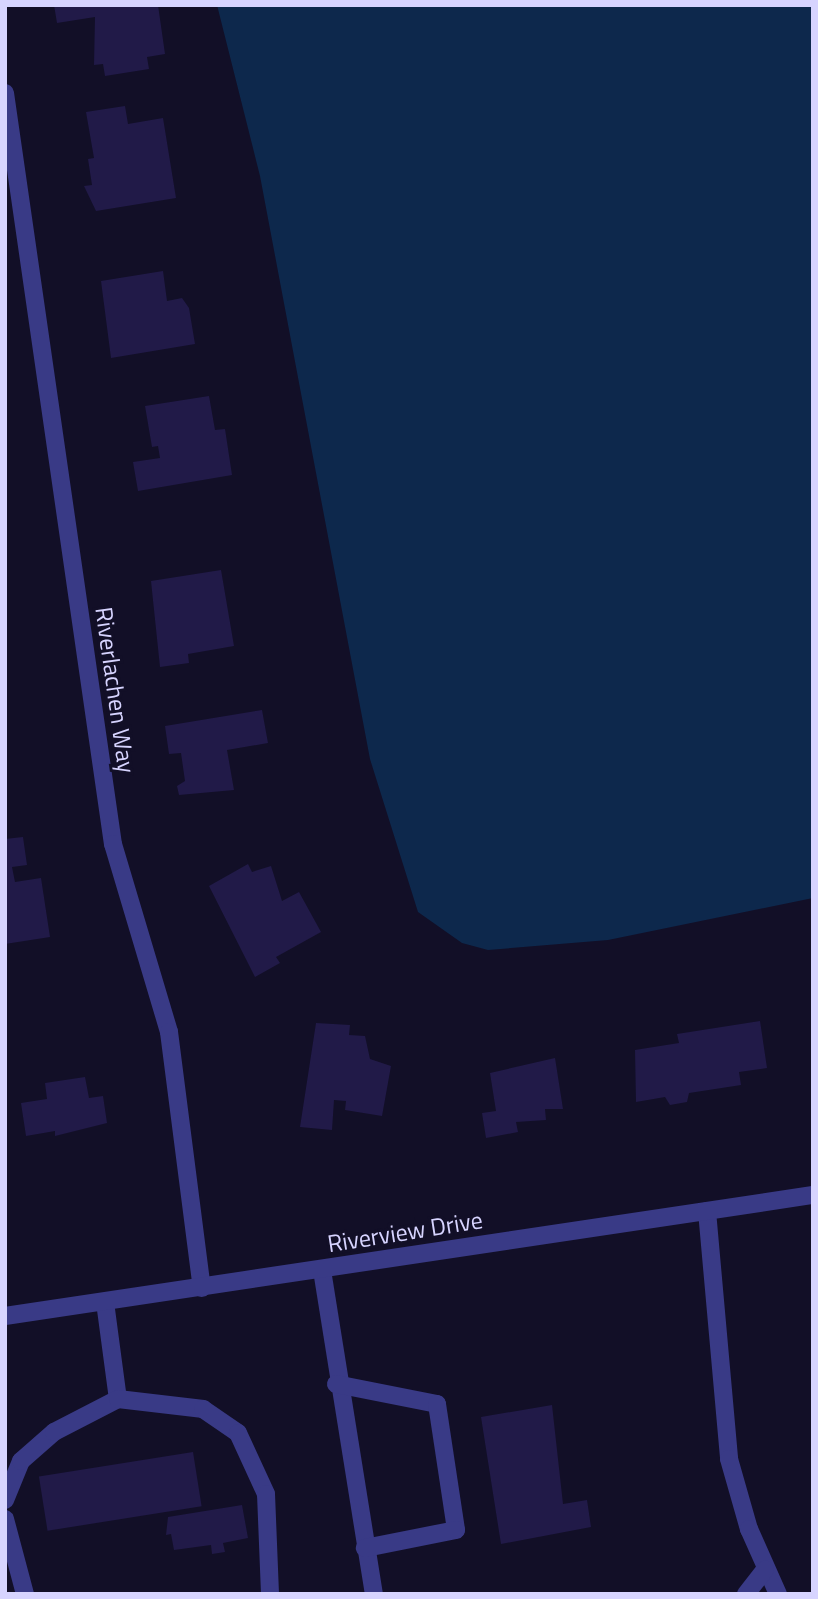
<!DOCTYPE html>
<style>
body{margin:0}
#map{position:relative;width:818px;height:1599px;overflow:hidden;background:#120f27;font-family:"Titillium Web",sans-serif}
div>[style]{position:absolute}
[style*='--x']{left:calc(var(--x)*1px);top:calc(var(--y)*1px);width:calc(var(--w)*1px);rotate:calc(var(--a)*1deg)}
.water>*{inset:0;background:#0d284c}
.building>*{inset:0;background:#211a48;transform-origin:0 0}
.minor>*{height:18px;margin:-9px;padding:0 9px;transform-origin:9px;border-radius:9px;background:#393a86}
span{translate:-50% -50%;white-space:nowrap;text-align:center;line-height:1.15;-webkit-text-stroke:6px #120f27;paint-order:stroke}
.street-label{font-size:24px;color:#d7d4ff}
.frame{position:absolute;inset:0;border:7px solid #d7d4ff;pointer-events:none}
</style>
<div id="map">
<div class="water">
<i style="clip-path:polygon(217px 5px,813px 5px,813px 898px,608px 940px,488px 950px,462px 943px,418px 912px,370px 759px,260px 176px)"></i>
</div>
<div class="building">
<i style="clip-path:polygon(54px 5px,158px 5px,165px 54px,147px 57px,149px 69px,105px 76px,103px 64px,94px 65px,95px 17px,57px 23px)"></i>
<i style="clip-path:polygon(125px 106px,128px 124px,163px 118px,176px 198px,96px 211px,84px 186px,92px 185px,88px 159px,94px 158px,86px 112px)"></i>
<i style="clip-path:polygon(163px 271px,167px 301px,182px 298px,189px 308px,195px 344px,111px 358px,101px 281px)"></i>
<i style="clip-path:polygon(209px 396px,215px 430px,225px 429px,232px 475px,138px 491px,133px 462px,160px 458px,158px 446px,152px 447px,145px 406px)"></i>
<i style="clip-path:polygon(221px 570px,234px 646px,188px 654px,189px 663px,160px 667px,151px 581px)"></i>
<i style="clip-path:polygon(262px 710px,268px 743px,227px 750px,234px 790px,179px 795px,177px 786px,185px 781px,181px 753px,169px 754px,165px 726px)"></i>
<i style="clip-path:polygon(23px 837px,27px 865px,12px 867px,15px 882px,41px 878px,50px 937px,5px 944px,5px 839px)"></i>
<i style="clip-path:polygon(248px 864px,252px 872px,271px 866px,282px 901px,299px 892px,321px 932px,276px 957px,280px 963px,255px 977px,209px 886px)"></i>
<i style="clip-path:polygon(760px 1021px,767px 1068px,739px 1072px,741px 1085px,689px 1093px,687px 1102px,670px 1105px,665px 1097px,636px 1102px,635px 1050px,679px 1043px,677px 1034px)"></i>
<i style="clip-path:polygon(316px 1023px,350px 1025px,349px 1035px,365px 1036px,370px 1059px,391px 1066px,382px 1116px,345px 1110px,346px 1101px,334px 1100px,332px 1130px,300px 1127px)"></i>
<i style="clip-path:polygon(555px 1058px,563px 1109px,545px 1109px,546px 1120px,516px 1122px,518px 1132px,486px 1138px,482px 1113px,496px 1111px,490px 1073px)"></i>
<i style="clip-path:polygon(85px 1077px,89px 1098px,103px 1096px,107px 1123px,55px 1136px,55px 1131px,26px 1136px,21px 1103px,47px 1099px,45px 1083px)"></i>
<i style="clip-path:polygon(552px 1405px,563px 1504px,587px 1500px,591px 1527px,501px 1544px,481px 1417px)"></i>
<i style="left:193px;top:1452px;width:55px;height:156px;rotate:81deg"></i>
<i style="clip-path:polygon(242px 1505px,248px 1538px,223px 1543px,225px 1552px,212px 1554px,211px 1545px,174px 1550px,171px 1534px,166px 1535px,168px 1517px)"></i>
</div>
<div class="minor">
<i style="--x:5;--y:93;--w:759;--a:81.82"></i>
<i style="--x:113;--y:844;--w:196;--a:73.4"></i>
<i style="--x:169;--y:1032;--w:258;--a:82.7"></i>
<i style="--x:707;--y:1211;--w:249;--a:84.9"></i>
<i style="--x:729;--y:1459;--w:73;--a:74.1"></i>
<i style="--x:749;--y:1529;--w:71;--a:66"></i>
<i style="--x:322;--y:1270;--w:328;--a:80.9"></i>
<i style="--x:105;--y:1302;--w:98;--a:82.4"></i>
<i style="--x:5;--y:1316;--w:817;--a:-8.52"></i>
<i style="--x:336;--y:1384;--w:103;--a:11.2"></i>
<i style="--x:437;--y:1404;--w:127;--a:81.4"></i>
<i style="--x:456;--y:1530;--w:93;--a:168.8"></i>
<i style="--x:5;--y:1500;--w:42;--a:-67.7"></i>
<i style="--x:21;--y:1461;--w:44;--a:-41.3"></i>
<i style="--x:54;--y:1432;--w:72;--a:-27.3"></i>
<i style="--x:118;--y:1399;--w:86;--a:6.7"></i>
<i style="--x:203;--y:1409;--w:42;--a:34.4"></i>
<i style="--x:238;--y:1433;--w:67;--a:65.3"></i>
<i style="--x:266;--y:1494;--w:100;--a:87.7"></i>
<i style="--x:5;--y:1519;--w:78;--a:75.1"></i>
<i style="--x:746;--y:1594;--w:31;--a:-52"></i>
</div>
<div class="street-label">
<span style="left:115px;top:690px;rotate:82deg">Riverlachen Way</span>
<span style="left:405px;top:1232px;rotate:-9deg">Riverview Drive</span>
</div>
<div class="frame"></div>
</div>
